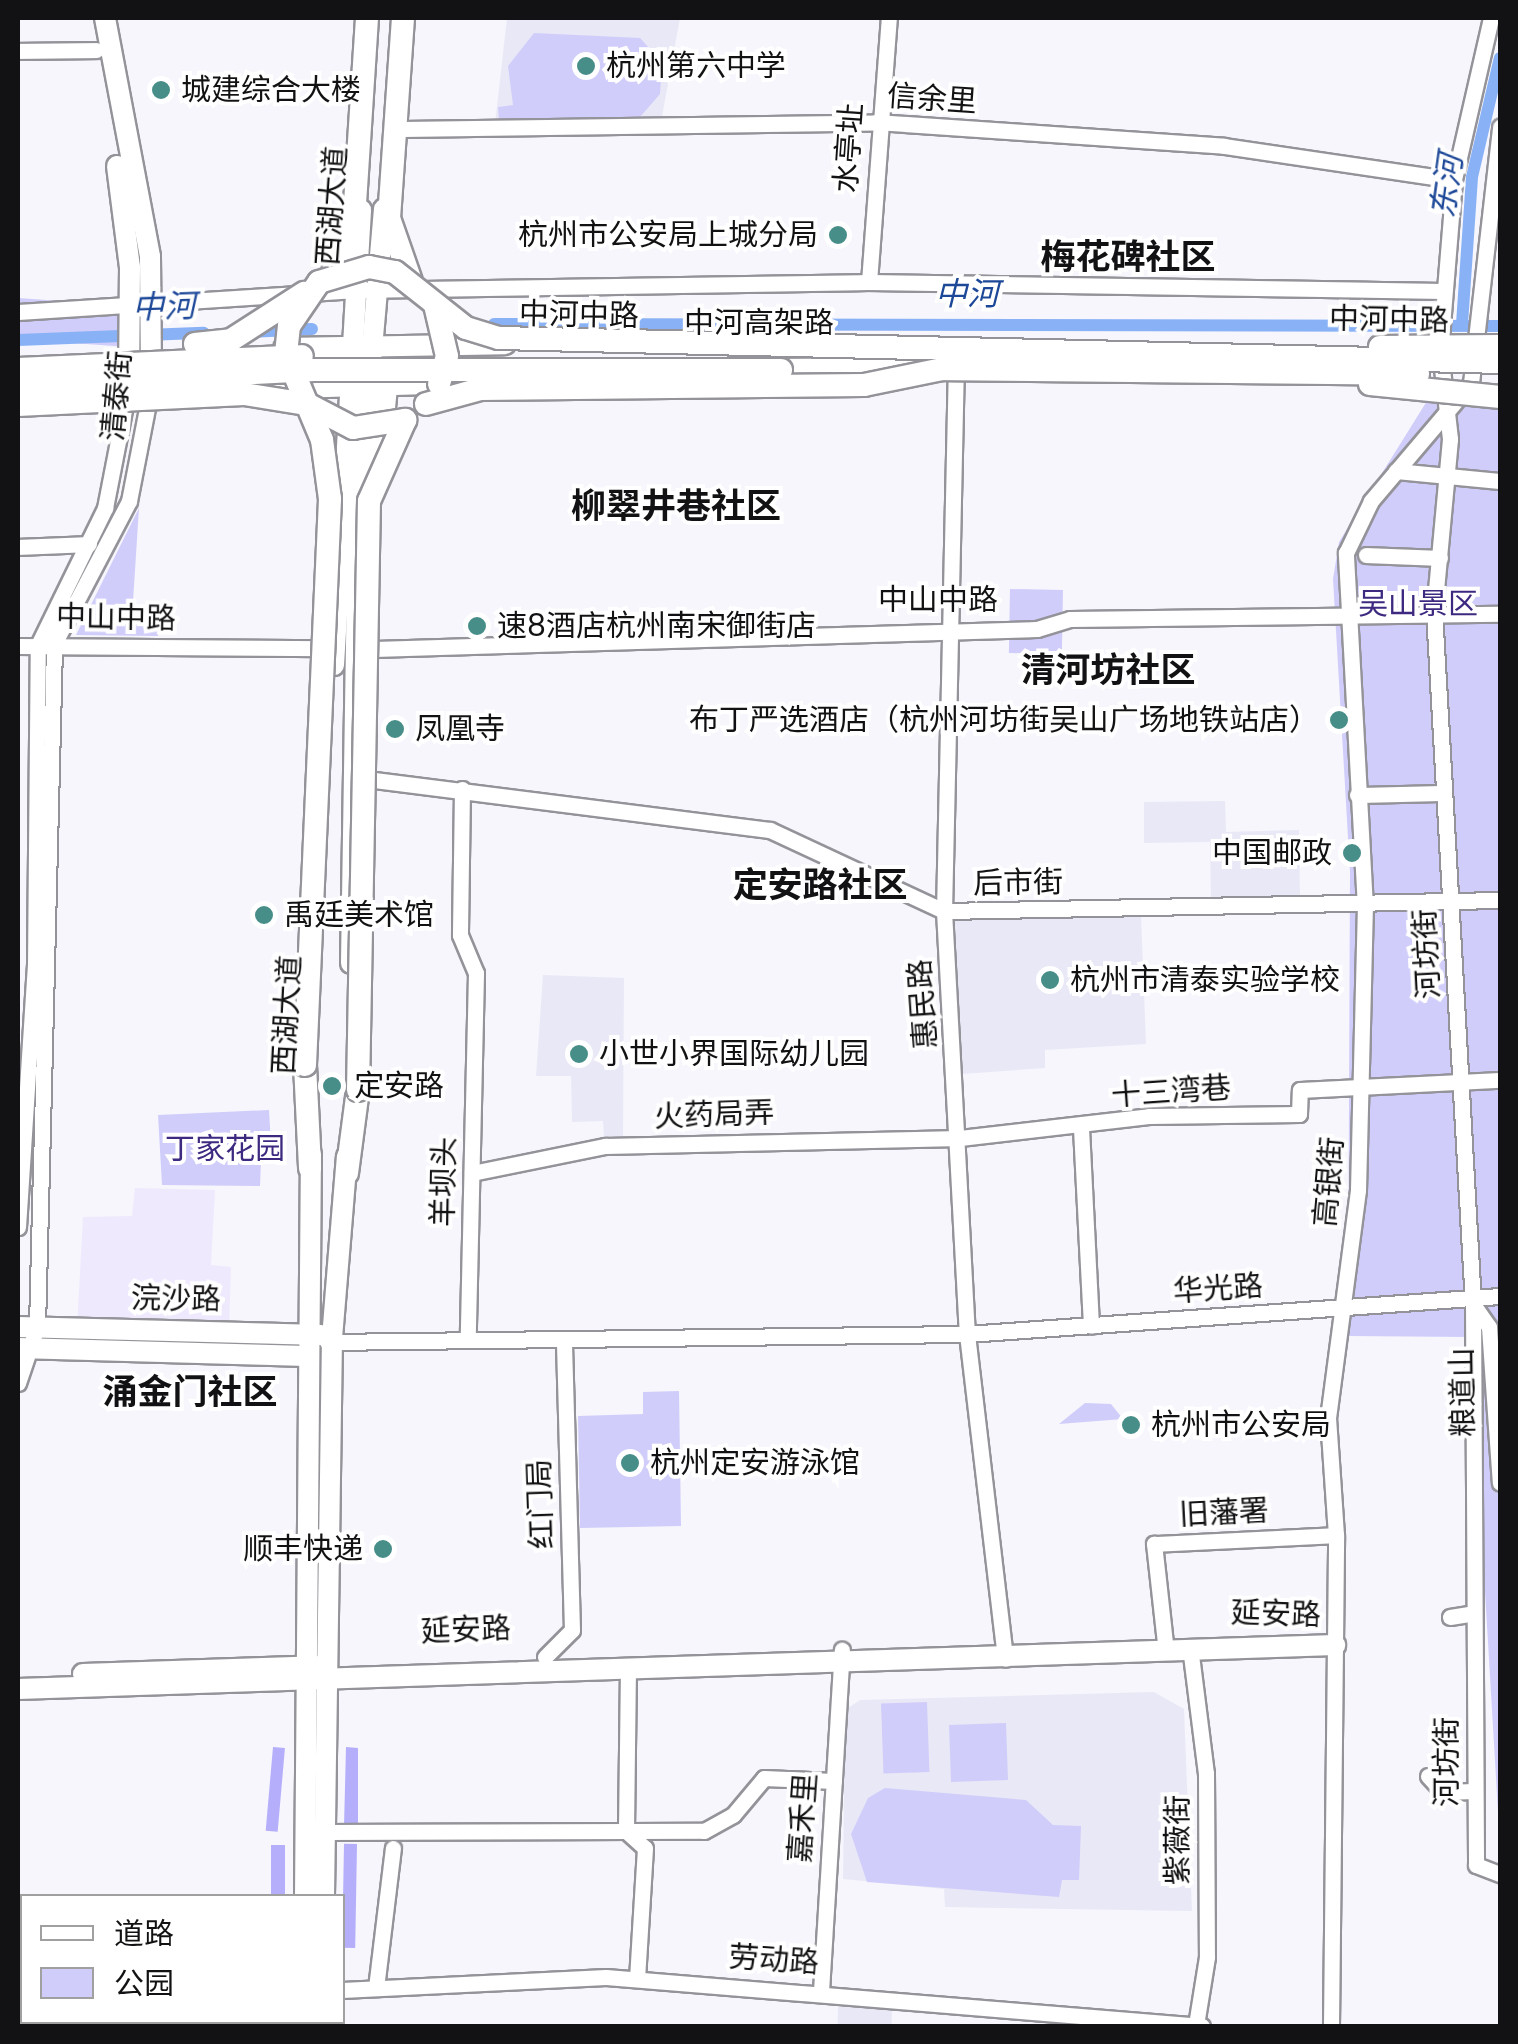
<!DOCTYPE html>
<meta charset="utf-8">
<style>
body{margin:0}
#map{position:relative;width:1518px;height:2044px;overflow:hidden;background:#f6f6fc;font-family:Poppins,"Noto Sans SC",sans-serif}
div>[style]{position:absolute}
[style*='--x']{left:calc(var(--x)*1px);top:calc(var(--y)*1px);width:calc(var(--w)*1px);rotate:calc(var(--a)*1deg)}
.commercial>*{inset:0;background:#efe9fe}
.built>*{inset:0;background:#e9e8f6;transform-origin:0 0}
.green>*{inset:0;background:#d0cdfa;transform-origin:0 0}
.forest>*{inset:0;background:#b5aefb;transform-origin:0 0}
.canal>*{height:12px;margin:-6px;padding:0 6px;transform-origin:6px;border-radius:6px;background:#89b1f6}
.roads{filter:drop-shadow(2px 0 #939399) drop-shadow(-2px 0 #939399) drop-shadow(0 2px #939399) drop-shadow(0 -2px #939399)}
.minor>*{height:15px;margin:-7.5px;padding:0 7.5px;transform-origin:7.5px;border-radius:7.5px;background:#fff}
.major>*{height:20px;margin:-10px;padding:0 10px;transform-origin:10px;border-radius:10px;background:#fff}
.highway>*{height:22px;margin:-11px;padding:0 11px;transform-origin:11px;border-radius:11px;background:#fff}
.bridges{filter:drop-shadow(2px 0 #939399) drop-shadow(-2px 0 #939399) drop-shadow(0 2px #939399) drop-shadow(0 -2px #939399)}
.highway-bridge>*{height:22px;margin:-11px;padding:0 11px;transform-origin:11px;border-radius:11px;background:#fff}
.dots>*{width:28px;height:28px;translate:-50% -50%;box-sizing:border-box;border:5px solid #fff;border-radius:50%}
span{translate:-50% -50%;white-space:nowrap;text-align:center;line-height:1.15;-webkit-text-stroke:8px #fff;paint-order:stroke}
.poi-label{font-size:30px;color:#121214}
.left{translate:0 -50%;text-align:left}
.right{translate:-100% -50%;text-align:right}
.street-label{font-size:30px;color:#121214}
.park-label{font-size:30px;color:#3d2980}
.water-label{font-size:32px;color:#1d4898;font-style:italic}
.quarter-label{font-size:35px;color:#121214;font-weight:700}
.frame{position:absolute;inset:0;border:20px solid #121214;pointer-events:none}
.legend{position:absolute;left:20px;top:1894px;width:325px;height:130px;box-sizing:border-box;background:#fff;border:2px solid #a0a0a1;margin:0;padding:12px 18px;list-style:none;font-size:30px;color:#121214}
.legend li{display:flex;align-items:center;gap:20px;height:50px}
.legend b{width:50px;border:2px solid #a0a0a1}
</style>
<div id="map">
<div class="commercial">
<i style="clip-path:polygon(135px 1188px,215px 1190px,211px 1265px,231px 1267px,229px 1330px,77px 1328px,83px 1217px,132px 1216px)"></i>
</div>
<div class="built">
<i style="clip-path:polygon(507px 18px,680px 18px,661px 122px,495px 124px)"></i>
<i style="clip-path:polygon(1225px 801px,1226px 832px,1299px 830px,1300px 897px,1211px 899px,1210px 842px,1144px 843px,1144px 802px)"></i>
<i style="clip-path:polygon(1141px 916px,1146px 1044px,1045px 1050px,1045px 1068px,962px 1074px,951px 917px)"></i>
<i style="clip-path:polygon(543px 975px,624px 978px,623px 1137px,604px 1137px,603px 1121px,572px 1122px,571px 1076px,536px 1076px)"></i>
<i style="clip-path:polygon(1154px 1692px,1184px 1709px,1192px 1911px,945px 1907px,944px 1889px,843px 1879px,845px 1710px,860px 1700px)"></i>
<i style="left:838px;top:2007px;width:54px;height:19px;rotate:1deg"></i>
</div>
<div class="green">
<i style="clip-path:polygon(534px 33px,640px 38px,662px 62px,660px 94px,640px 117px,499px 120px,498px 107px,513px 105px,508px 66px)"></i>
<i style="left:131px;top:306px;width:41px;height:113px;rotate:94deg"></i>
<i style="clip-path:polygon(1432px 393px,1500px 404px,1500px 1846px,1470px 1337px,1348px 1336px,1350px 872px,1333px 579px,1339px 542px)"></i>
<i style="clip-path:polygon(139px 508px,132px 617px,160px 619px,158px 636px,76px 635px)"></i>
<i style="left:1010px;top:589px;width:53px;height:64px;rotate:1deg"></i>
<i style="clip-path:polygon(269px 1110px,272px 1162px,261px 1160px,260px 1186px,162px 1185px,158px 1115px)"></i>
<i style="clip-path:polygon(679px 1391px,681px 1526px,580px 1528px,578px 1416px,643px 1414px,643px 1392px)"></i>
<i style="clip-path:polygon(1085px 1403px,1111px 1404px,1123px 1419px,1059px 1424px)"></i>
<i style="left:927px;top:1702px;width:70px;height:46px;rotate:88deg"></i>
<i style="left:1006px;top:1723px;width:57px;height:57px;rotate:88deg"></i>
<i style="clip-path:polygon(885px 1788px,1026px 1800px,1053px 1825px,1081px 1826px,1079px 1880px,1062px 1880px,1059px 1897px,867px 1882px,851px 1834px,868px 1798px)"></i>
</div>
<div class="forest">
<i style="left:273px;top:1747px;width:12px;height:84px;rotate:5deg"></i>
<i style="clip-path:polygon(346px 1747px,358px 1748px,358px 1826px,344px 1827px)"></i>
<i style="left:357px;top:1844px;width:104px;height:13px;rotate:91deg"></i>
<i style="left:271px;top:1845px;width:14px;height:51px"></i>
</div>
<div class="canal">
<i style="--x:494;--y:324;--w:1006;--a:0.11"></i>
<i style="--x:1462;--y:324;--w:147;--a:-86.1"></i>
<i style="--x:1472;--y:177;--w:122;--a:-76.8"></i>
<i style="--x:249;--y:332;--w:63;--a:-2.7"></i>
<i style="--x:18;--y:340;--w:186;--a:-2.2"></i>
</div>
<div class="roads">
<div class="minor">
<i style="--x:1491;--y:18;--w:166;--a:102.9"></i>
<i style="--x:1454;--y:180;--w:172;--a:94.7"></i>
<i style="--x:1440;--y:351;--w:89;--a:83.5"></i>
<i style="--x:1450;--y:439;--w:173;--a:95.3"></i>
<i style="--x:1434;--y:611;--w:694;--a:86.78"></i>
<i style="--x:1473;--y:1304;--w:561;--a:89.69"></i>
<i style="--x:1476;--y:1865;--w:26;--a:21"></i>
<i style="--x:18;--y:51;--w:78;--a:-0.7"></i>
<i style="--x:402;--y:129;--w:474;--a:-0.8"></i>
<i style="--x:876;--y:122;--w:349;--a:3.9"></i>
<i style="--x:1224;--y:146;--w:232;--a:8.4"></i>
<i style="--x:869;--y:282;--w:265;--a:-85.7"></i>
<i style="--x:18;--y:312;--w:339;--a:-3.7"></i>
<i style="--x:356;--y:290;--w:513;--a:-0.89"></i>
<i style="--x:869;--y:282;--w:575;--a:0.9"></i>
<i style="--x:956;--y:362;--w:549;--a:91.25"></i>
<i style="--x:944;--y:911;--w:424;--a:86.9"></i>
<i style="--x:967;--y:1334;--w:327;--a:83.3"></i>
<i style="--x:1396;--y:471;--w:104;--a:5.5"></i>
<i style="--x:18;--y:547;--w:71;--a:-2.4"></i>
<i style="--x:1366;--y:555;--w:74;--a:2.3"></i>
<i style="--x:18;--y:646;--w:310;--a:0.4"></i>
<i style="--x:374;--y:649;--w:663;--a:-1.73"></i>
<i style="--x:1037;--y:629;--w:34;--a:-17"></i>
<i style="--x:1070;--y:619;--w:430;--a:-0.7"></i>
<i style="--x:366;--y:779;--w:407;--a:7.2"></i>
<i style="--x:770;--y:830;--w:192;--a:25"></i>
<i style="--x:944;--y:911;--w:556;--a:-1.13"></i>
<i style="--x:462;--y:789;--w:146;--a:90.8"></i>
<i style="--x:460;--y:935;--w:41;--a:67.2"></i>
<i style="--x:476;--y:973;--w:366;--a:91.3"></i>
<i style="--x:1357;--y:795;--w:87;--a:-1.3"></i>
<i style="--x:1081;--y:1128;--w:198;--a:87.1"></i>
<i style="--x:472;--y:1173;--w:136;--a:-11.5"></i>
<i style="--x:605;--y:1146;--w:355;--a:-1.3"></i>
<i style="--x:960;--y:1138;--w:190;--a:-6.6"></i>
<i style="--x:1149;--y:1116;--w:150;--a:-0.8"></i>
<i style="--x:1299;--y:1114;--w:24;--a:-88"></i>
<i style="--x:1300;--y:1090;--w:200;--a:-2.9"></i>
<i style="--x:18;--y:1227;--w:262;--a:-86.3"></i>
<i style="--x:35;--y:966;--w:321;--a:-89.5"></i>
<i style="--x:38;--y:645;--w:153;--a:-63.9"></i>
<i style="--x:105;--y:508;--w:115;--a:-79"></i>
<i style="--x:1473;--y:1304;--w:28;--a:55"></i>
<i style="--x:1489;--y:1327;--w:156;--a:86"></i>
<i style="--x:327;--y:1342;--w:640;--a:-0.72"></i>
<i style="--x:967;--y:1334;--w:534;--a:-4.08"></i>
<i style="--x:18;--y:1383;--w:59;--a:-71.3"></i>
<i style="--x:37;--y:1327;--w:683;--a:-88.57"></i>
<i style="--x:54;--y:644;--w:161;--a:-62.3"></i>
<i style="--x:129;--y:501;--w:110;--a:-79"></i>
<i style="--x:1450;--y:1617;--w:19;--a:-9"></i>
<i style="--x:1165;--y:1643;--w:100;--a:-96.3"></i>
<i style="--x:1154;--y:1544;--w:182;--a:-2.8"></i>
<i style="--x:1191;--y:1655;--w:119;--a:82.8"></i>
<i style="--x:1206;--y:1773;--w:184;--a:89.7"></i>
<i style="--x:1207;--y:1957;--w:69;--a:99.2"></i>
<i style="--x:545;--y:1657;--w:38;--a:-45"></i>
<i style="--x:572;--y:1630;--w:290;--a:-91.6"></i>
<i style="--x:628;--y:1667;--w:164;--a:90.7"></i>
<i style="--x:626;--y:1831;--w:25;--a:42"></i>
<i style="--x:645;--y:1848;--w:131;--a:93.5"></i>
<i style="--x:1428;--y:1776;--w:22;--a:47"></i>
<i style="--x:1443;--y:1792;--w:31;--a:-2"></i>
<i style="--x:326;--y:1832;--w:378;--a:-0.2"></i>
<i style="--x:704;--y:1831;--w:33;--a:-29"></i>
<i style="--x:733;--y:1815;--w:48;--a:-50"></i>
<i style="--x:764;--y:1778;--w:70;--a:2.5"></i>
<i style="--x:376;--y:1988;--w:141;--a:-83.1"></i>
<i style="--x:342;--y:1990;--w:264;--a:-2.8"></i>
<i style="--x:606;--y:1977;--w:598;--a:4.7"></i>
<i style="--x:821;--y:1991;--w:342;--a:-86.5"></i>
<i style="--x:1331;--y:2026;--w:491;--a:-89.4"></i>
<i style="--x:1336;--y:1535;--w:117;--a:-93.9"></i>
<i style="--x:1328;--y:1418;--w:230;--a:-82.5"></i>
<i style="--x:1358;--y:1190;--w:283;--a:-88.6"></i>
<i style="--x:1365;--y:907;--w:355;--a:-93.1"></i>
<i style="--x:1346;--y:553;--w:58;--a:-64.3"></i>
<i style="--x:1371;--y:501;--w:155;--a:-49.7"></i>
<i style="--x:1471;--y:383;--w:258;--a:-83.5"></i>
</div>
<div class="major">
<i style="--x:105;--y:18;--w:243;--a:79.3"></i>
<i style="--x:150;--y:257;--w:118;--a:89.5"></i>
<i style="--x:117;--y:166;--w:102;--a:82.7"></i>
<i style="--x:130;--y:267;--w:109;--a:90.5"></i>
<i style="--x:284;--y:348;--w:221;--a:-1"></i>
<i style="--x:258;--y:389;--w:231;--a:-1.7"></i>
<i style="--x:379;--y:469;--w:81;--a:-84.4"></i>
<i style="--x:334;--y:665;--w:456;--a:-86.6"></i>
<i style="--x:351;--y:963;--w:451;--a:-89.1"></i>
<i style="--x:358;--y:512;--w:304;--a:-85.1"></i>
<i style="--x:18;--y:1327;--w:303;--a:1.5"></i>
<i style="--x:18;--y:1348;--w:289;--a:1.6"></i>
<i style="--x:83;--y:1674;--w:241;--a:-1.9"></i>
<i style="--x:18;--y:1689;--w:1318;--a:-1.91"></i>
<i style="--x:305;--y:1896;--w:742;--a:-89.54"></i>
<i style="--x:324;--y:1896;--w:558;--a:-89.18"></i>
<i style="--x:332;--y:1338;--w:182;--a:-85.3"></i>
<i style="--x:302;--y:2026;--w:4;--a:-90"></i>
<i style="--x:321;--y:2026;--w:4;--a:-90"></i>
</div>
<div class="highway">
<i style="--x:403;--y:18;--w:200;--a:94"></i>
<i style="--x:389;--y:218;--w:67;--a:70.8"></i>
<i style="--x:331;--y:276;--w:61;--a:-68"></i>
<i style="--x:354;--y:219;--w:201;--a:-86.3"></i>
<i style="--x:781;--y:370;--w:131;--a:-0.4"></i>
<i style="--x:305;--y:1065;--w:103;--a:87.2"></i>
<i style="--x:347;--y:1173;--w:84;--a:-82.5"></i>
</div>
</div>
<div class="bridges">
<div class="highway-bridge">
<i style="--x:435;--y:305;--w:52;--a:76.8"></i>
<i style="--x:447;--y:356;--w:29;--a:106"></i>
<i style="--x:195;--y:344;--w:36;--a:-6"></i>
<i style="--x:231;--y:340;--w:87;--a:-32.8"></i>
<i style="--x:1380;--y:347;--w:120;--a:-0.5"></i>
<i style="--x:18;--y:369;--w:284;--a:-2.6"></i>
<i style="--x:1370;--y:384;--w:131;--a:5.7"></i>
<i style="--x:18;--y:385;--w:296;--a:-2.9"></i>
<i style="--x:314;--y:370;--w:467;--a:0"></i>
<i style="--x:426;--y:404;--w:56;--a:-15.5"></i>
<i style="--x:480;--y:389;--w:384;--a:-0.6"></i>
<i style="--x:864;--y:385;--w:80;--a:-11.6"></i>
<i style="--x:942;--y:369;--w:476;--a:0.6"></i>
<i style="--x:18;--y:405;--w:226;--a:-2.8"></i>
<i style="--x:244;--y:394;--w:64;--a:9"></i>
<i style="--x:307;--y:404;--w:52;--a:27.6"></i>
<i style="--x:353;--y:428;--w:53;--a:-8.7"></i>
<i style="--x:305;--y:1065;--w:567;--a:-87.47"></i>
<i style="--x:330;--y:499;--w:60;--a:-97.7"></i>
<i style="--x:322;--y:440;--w:93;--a:-112.7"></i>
<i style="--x:286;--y:354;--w:28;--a:-84"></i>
<i style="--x:289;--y:326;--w:53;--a:-55.7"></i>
<i style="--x:319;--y:282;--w:52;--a:-16.7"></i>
<i style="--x:369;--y:267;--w:26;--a:11"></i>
<i style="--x:395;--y:272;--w:90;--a:38.3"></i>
<i style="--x:466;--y:328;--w:34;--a:17"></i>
<i style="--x:499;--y:338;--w:1001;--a:1.37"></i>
<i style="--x:358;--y:1090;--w:589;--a:-88.93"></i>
<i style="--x:369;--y:501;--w:89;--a:-66"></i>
</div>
</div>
<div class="dots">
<i style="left:586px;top:66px;background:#478e89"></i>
<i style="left:161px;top:90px;background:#478e89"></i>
<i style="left:838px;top:235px;background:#478e89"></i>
<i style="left:477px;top:626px;background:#478e89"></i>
<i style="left:1339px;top:720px;background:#478e89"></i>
<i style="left:395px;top:729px;background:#478e89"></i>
<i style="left:1352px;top:853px;background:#478e89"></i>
<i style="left:264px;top:915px;background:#478e89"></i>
<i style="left:1050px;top:980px;background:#478e89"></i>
<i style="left:579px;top:1054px;background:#478e89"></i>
<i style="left:332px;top:1086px;background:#478e89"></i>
<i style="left:1131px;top:1425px;background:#478e89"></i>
<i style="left:630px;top:1463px;background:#478e89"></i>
<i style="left:383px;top:1549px;background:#478e89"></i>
</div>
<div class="poi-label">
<span class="left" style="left:606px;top:66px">杭州第六中学</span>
<span class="left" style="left:181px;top:90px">城建综合大楼</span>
<span class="right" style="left:818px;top:235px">杭州市公安局上城分局</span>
<span class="left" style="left:497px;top:626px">速8酒店杭州南宋御街店</span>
<span class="right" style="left:1319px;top:720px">布丁严选酒店（杭州河坊街吴山广场地铁站店）</span>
<span class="left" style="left:415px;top:729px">凤凰寺</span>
<span class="right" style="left:1332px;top:853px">中国邮政</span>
<span class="left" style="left:284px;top:915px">禹廷美术馆</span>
<span class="left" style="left:1070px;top:980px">杭州市清泰实验学校</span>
<span class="left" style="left:599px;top:1054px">小世小界国际幼儿园</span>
<span class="left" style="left:354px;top:1086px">定安路</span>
<span class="left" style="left:1151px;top:1425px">杭州市公安局</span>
<span class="left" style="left:650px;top:1463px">杭州定安游泳馆</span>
<span class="right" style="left:363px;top:1549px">顺丰快递</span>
</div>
<div class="street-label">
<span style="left:932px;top:99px;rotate:4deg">信余里</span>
<span style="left:849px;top:148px;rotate:-86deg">水亭址</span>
<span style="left:332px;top:206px;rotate:-86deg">西湖大道</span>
<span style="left:579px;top:315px;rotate:1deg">中河中路</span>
<span style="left:1389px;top:320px;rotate:1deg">中河中路</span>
<span style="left:759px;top:323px">中河高架路</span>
<span style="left:117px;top:396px;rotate:-85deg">清泰街</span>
<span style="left:938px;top:600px">中山中路</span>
<span style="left:116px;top:618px;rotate:1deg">中山中路</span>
<span style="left:1018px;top:883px;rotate:-1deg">后市街</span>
<span style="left:1427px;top:954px;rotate:-93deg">河坊街</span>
<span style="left:923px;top:1004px;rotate:-94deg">惠民路</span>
<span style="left:287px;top:1015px;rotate:-87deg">西湖大道</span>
<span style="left:1171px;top:1092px;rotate:-4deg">十三湾巷</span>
<span style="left:714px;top:1115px;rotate:-2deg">火药局弄</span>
<span style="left:444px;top:1182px;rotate:-89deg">羊坝头</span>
<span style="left:1329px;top:1182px;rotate:-85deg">高银街</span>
<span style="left:1218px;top:1289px;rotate:-4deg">华光路</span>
<span style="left:176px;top:1299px;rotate:1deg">浣沙路</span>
<span style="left:1463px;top:1392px;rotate:-91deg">粮道山</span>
<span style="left:541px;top:1504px;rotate:-92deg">红门局</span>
<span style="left:1224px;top:1513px;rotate:-3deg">旧藩署</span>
<span style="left:1276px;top:1614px;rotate:2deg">延安路</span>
<span style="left:466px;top:1630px;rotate:-2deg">延安路</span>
<span style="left:1447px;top:1762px;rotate:-90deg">河坊街</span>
<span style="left:803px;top:1818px;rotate:-86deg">嘉禾里</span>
<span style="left:1178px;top:1840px;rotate:-90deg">紫薇街</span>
<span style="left:774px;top:1960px;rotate:4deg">劳动路</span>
</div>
<div class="park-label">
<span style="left:1418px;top:604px">吴山景区</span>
<span style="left:225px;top:1149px">丁家花园</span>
</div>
<div class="water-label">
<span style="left:1447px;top:186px;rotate:-82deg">东河</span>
<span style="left:967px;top:294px">中河</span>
<span style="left:164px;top:307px;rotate:-2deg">中河</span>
</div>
<div class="quarter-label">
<span style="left:1128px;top:257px">梅花碑社区</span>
<span style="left:676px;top:506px">柳翠井巷社区</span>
<span style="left:1108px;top:670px">清河坊社区</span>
<span style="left:820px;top:885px">定安路社区</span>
<span style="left:190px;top:1392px">涌金门社区</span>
</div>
<div class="frame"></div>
<ul class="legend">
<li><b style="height:12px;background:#fff"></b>道路</li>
<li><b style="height:28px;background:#d0cdfa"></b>公园</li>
</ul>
</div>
